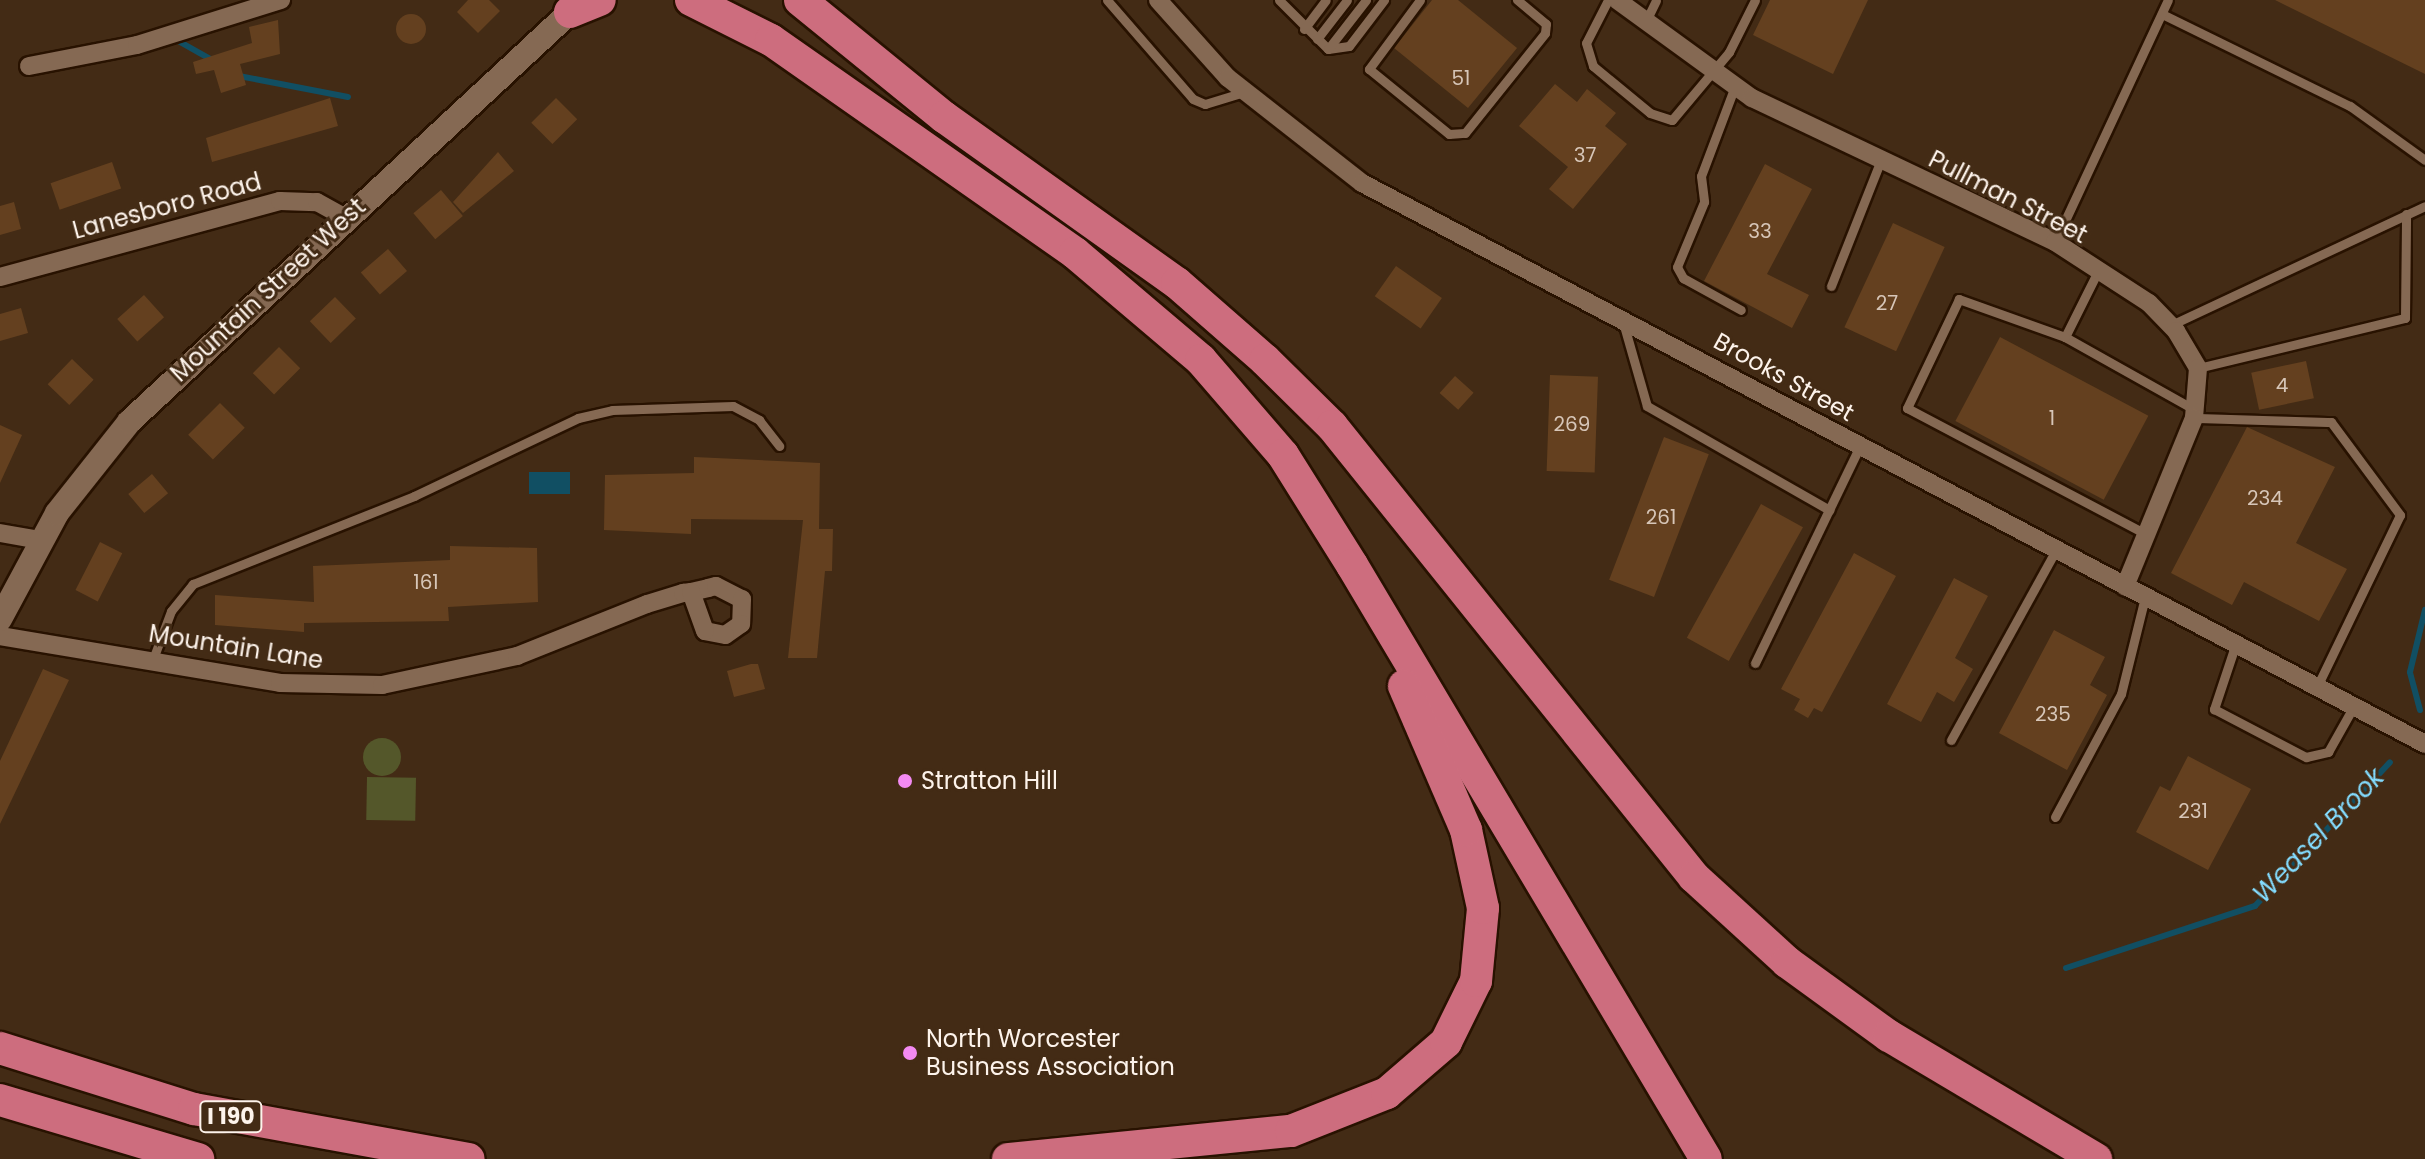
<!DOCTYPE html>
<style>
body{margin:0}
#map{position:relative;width:2425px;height:1159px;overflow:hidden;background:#432b15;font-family:Poppins,sans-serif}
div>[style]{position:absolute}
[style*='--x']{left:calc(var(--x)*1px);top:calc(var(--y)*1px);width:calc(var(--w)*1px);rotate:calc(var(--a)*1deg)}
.green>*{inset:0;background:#54572a;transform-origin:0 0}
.round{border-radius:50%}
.water>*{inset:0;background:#114f63;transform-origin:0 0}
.stream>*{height:6px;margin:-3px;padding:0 3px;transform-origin:3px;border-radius:3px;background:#114f63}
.building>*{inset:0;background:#64401f;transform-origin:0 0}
.roads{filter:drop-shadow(2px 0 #281200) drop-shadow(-2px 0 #281200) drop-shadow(0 2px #281200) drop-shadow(0 -2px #281200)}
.lane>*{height:9px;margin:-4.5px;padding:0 4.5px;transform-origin:4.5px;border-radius:4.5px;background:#856953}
.street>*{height:18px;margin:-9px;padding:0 9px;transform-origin:9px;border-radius:9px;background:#856953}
.secondary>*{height:24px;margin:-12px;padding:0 12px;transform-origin:12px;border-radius:12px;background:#856953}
.highway>*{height:32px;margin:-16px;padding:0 16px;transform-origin:16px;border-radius:16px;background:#cd6d7e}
.dots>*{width:22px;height:22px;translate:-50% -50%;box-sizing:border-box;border:4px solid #432b15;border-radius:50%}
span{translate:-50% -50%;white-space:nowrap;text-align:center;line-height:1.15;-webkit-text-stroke:6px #432b15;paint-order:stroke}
.number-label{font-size:20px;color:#d7c6b8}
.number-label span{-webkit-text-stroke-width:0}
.shield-label span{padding:2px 6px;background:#432b15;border:2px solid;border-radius:6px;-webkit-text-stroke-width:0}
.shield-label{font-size:22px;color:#fdf3eb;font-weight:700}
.street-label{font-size:24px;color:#fdf3eb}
.poi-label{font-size:24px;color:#fdf3eb}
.left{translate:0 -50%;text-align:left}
.water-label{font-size:26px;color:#83dcff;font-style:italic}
</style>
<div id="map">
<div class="green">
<i class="round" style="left:363px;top:738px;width:38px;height:38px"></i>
<i style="left:367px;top:777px;width:49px;height:43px;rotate:1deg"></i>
</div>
<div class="water">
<i style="left:570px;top:472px;width:22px;height:41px;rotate:90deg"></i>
</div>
<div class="stream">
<i style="--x:173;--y:38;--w:45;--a:29.4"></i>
<i style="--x:239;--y:76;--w:111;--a:10.9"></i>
<i style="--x:2420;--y:710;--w:39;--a:-105"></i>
<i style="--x:2410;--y:672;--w:64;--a:-76.4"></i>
<i style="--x:2066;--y:968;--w:199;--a:-18.2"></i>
<i style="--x:2255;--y:906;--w:197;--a:-46.8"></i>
</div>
<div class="building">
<i style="clip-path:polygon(468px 0,489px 0,500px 11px,478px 33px,457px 12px)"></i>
<i style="clip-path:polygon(1432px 0,1458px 0,1517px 48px,1468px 108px,1394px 48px)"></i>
<i style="clip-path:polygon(1770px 0,1868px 0,1833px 74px,1753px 35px)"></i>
<i style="clip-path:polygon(2275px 0,2425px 0,2425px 74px)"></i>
<i class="round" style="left:396px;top:14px;width:30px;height:30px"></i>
<i style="clip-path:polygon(278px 20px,280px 54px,240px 64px,246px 85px,221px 93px,214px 70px,196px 74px,193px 62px,252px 43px,249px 27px)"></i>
<i style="clip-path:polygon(1555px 84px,1577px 102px,1587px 89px,1616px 113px,1605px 126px,1627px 144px,1573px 209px,1549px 189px,1568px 167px,1519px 126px)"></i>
<i style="clip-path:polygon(330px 98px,338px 126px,212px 162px,206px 138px)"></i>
<i style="left:556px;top:98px;width:30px;height:35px;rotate:45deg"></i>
<i style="clip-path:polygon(498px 152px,514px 171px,463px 213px,453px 202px)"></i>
<i style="left:112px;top:162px;width:28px;height:65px;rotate:71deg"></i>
<i style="clip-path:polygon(1765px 164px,1812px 189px,1767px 274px,1809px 295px,1792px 328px,1704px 281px)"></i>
<i style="left:441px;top:190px;width:34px;height:36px;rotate:50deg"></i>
<i style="clip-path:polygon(14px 202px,21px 229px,0 235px,0 206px)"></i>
<i style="left:1893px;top:223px;width:57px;height:115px;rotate:25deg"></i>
<i style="left:388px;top:249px;width:29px;height:36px;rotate:49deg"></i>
<i style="left:1396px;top:266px;width:56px;height:37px;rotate:35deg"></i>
<i style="left:144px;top:295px;width:30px;height:36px;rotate:48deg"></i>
<i style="left:335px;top:297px;width:30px;height:35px;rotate:46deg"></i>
<i style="clip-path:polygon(21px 308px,28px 333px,0 341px,0 314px)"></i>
<i style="left:2000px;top:337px;width:168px;height:95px;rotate:28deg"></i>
<i style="left:279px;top:347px;width:30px;height:37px;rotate:45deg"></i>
<i style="left:72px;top:359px;width:30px;height:35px;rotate:44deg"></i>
<i style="left:2306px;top:361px;width:38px;height:56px;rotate:78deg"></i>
<i style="left:1550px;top:375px;width:48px;height:96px;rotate:2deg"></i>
<i style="left:1455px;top:376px;width:25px;height:23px;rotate:42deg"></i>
<i style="left:220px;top:403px;width:35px;height:45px;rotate:45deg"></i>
<i style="clip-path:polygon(0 425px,22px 435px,0 483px)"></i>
<i style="clip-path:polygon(2247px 427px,2335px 467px,2296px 543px,2347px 569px,2319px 621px,2244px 582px,2232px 605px,2171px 573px)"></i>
<i style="left:1664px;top:437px;width:48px;height:153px;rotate:21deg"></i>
<i style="clip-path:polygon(694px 457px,820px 463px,819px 529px,833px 529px,832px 571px,825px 571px,817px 658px,788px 658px,803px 520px,691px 519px,691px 534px,604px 530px,605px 475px,694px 473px)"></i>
<i style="left:152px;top:474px;width:25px;height:31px;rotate:50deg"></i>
<i style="left:1761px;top:504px;width:48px;height:153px;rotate:29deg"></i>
<i style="left:100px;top:542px;width:25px;height:54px;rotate:27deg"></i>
<i style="clip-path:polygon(450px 546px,537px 548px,538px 602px,448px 607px,449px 621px,304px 623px,304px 632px,215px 625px,215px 595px,314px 602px,313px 566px,450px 560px)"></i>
<i style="clip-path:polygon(1854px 553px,1896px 576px,1822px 712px,1814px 708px,1808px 718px,1794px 710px,1800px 699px,1781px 689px)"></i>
<i style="clip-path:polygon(1954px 578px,1988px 596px,1955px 658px,1973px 669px,1954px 702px,1937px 692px,1921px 722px,1887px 704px)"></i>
<i style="clip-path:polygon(2054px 630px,2105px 657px,2090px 685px,2107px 695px,2067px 770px,1999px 733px)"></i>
<i style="clip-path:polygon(751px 664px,758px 664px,765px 689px,734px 697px,727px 671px)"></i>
<i style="clip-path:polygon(43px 669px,69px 680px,0 824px,0 761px)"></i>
<i style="clip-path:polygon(2188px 756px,2251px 789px,2208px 870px,2136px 832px,2160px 786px,2170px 791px)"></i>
</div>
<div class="roads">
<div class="lane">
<i style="--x:1107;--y:0;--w:131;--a:49"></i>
<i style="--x:1193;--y:99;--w:13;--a:23"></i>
<i style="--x:1205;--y:104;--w:41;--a:-17.1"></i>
<i style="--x:1279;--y:0;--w:69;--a:45"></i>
<i style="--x:1328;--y:49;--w:21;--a:-8"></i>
<i style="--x:1349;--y:46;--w:58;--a:-52.7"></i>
<i style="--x:1420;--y:0;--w:86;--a:126.5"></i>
<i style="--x:1369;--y:69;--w:103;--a:39.1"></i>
<i style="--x:1449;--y:134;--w:16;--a:-4"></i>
<i style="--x:1465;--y:133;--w:128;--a:-51.3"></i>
<i style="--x:1545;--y:33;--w:9;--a:-84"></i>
<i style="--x:1546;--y:24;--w:38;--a:-140"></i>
<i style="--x:1608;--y:0;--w:48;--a:117.1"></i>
<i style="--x:1586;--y:43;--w:24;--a:73"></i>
<i style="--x:1593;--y:66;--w:74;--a:39.5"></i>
<i style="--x:1650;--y:113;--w:23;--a:18"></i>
<i style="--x:1672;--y:120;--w:89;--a:-50"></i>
<i style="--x:1729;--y:52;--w:58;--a:-63.4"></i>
<i style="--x:2162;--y:14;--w:209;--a:26.1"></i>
<i style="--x:2350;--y:106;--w:92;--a:35.8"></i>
<i style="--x:1645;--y:23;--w:25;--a:-64"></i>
<i style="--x:1304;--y:29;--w:36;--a:-53"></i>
<i style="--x:1317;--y:39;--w:49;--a:-52.4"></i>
<i style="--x:1328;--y:49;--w:62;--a:-52.2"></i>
<i style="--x:1735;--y:86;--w:96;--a:110.7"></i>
<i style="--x:1701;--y:176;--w:26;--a:83"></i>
<i style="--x:1704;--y:202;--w:70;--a:112.6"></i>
<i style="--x:1677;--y:267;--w:13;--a:61"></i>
<i style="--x:1683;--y:278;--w:66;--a:28.9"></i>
<i style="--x:2055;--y:242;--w:267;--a:-65"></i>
<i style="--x:2098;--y:271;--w:74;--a:116.6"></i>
<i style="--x:2065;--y:337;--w:149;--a:29.3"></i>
<i style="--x:1831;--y:286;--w:136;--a:-68.4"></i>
<i style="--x:1623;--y:322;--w:87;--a:74.1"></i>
<i style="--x:1647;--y:406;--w:210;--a:29.7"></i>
<i style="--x:2171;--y:325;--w:280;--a:-25.1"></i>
<i style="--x:2065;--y:337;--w:113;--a:-160.3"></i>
<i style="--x:1959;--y:299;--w:121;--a:115.5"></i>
<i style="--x:1907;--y:408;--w:270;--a:27.8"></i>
<i style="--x:2198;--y:368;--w:213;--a:-13.6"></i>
<i style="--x:2405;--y:318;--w:104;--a:-89.4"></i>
<i style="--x:2194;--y:418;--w:137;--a:1.7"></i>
<i style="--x:2331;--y:422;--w:116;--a:53.4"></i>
<i style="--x:2400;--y:515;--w:189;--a:115.8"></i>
<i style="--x:2236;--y:643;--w:70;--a:108.4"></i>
<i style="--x:2214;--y:709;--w:104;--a:27.6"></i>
<i style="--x:2306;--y:757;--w:23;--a:-13"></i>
<i style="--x:2328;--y:752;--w:55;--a:-60.6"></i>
<i style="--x:153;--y:659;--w:51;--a:-69.4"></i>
<i style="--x:171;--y:611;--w:35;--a:-51"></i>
<i style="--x:193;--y:584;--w:238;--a:-21.7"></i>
<i style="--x:414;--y:496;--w:182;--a:-25.4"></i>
<i style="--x:578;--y:418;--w:35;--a:-13"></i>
<i style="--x:612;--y:410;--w:121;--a:-1.9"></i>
<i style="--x:733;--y:406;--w:30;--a:28"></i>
<i style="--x:759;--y:420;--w:33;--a:52"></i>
<i style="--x:1755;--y:663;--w:241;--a:-64.2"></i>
<i style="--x:1951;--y:740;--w:217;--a:-61.1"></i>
<i style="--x:2055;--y:817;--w:140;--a:-61.8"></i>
<i style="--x:2121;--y:694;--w:100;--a:-76.1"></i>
</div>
<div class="street">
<i style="--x:1158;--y:0;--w:105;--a:48.1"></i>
<i style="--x:1228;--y:78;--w:170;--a:38.1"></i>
<i style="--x:1362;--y:183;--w:1202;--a:27.82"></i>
<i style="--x:1617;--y:0;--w:167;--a:36"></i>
<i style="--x:1752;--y:98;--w:335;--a:25.4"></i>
<i style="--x:2055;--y:242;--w:112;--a:33"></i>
<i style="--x:2149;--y:303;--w:39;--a:46"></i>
<i style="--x:2176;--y:331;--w:43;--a:59.3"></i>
<i style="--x:2198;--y:368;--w:50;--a:94.6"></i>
<i style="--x:2194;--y:418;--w:182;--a:112.3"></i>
<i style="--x:29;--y:66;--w:110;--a:-11"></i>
<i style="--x:137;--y:45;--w:151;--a:-17.4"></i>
<i style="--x:0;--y:277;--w:290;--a:-15.2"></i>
<i style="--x:280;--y:201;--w:37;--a:2"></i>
<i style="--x:317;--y:202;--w:33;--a:29"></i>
<i style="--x:0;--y:533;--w:41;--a:9.9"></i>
<i style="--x:0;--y:636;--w:284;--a:9.5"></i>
<i style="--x:280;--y:683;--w:102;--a:1.1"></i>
<i style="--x:382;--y:685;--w:138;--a:-12.1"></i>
<i style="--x:517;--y:656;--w:140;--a:-21.8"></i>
<i style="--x:647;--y:604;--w:38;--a:-17"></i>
<i style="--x:683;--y:593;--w:8;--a:-7"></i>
<i style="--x:691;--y:592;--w:17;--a:-13"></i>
<i style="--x:708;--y:588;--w:8;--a:-14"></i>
<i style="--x:716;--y:586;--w:29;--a:27"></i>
<i style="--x:742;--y:599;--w:25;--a:92"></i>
<i style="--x:741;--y:624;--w:19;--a:145"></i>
<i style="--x:725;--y:635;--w:20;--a:-169"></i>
<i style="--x:705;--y:631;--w:41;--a:-109.7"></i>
</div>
<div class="secondary">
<i style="--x:0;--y:619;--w:120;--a:-61.7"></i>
<i style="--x:57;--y:513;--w:116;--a:-51.6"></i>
<i style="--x:129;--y:422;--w:617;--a:-42.9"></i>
</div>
<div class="highway">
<i style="--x:691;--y:0;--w:89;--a:26.6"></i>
<i style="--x:771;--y:40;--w:371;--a:35"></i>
<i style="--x:1075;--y:253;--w:165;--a:40.3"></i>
<i style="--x:1201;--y:360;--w:125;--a:49.2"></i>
<i style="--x:1283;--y:455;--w:130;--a:57.9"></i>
<i style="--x:1352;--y:565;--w:691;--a:59.21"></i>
<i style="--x:800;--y:0;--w:186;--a:39.1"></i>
<i style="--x:944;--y:117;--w:286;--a:35.5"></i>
<i style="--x:1177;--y:283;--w:117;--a:41.2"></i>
<i style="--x:1265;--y:360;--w:94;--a:44.6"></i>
<i style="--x:1332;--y:426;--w:578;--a:51.25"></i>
<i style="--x:1694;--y:877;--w:126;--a:42.4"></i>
<i style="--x:1787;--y:962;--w:126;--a:36"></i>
<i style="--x:1889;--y:1036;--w:241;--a:30.7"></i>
<i style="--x:570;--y:12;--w:32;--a:-22"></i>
<i style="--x:0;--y:1048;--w:203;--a:17.5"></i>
<i style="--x:194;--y:1109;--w:279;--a:10.3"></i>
<i style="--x:0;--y:1100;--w:207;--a:16.6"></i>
<i style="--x:1008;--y:1159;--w:284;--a:-5.7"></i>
<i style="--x:1291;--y:1131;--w:103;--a:-21.6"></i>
<i style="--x:1387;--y:1093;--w:78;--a:-40.8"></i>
<i style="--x:1446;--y:1042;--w:68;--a:-63.8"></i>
<i style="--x:1476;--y:981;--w:73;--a:-84.5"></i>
<i style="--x:1483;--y:908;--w:80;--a:-102.3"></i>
<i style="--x:1466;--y:830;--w:157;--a:-113.3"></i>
</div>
</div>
<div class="dots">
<i style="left:905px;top:781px;background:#f38af2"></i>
<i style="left:910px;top:1053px;background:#f38af2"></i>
</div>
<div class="number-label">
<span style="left:1461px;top:78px">51</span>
<span style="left:1585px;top:155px">37</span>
<span style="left:1760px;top:231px">33</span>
<span style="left:1887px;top:303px">27</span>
<span style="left:2282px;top:385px">4</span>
<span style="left:2052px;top:418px">1</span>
<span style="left:1572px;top:424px">269</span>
<span style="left:2265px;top:498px">234</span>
<span style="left:1661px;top:517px">261</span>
<span style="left:426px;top:582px">161</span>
<span style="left:2053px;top:714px">235</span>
<span style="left:2193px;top:811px">231</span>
</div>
<div class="shield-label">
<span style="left:231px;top:1117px">I 190</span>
</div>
<div class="street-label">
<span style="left:2008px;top:197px;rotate:27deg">Pullman Street</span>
<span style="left:167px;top:206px;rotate:-15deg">Lanesboro Road</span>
<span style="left:268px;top:290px;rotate:-43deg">Mountain Street West</span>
<span style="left:1784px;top:377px;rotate:29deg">Brooks Street</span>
<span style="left:236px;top:647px;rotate:9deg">Mountain Lane</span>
</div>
<div class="poi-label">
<span class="left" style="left:921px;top:781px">Stratton Hill</span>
<span class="left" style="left:926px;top:1053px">North Worcester<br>Business Association</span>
</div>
<div class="water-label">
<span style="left:2319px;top:836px;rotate:-46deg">Weasel Brook</span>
</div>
</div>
